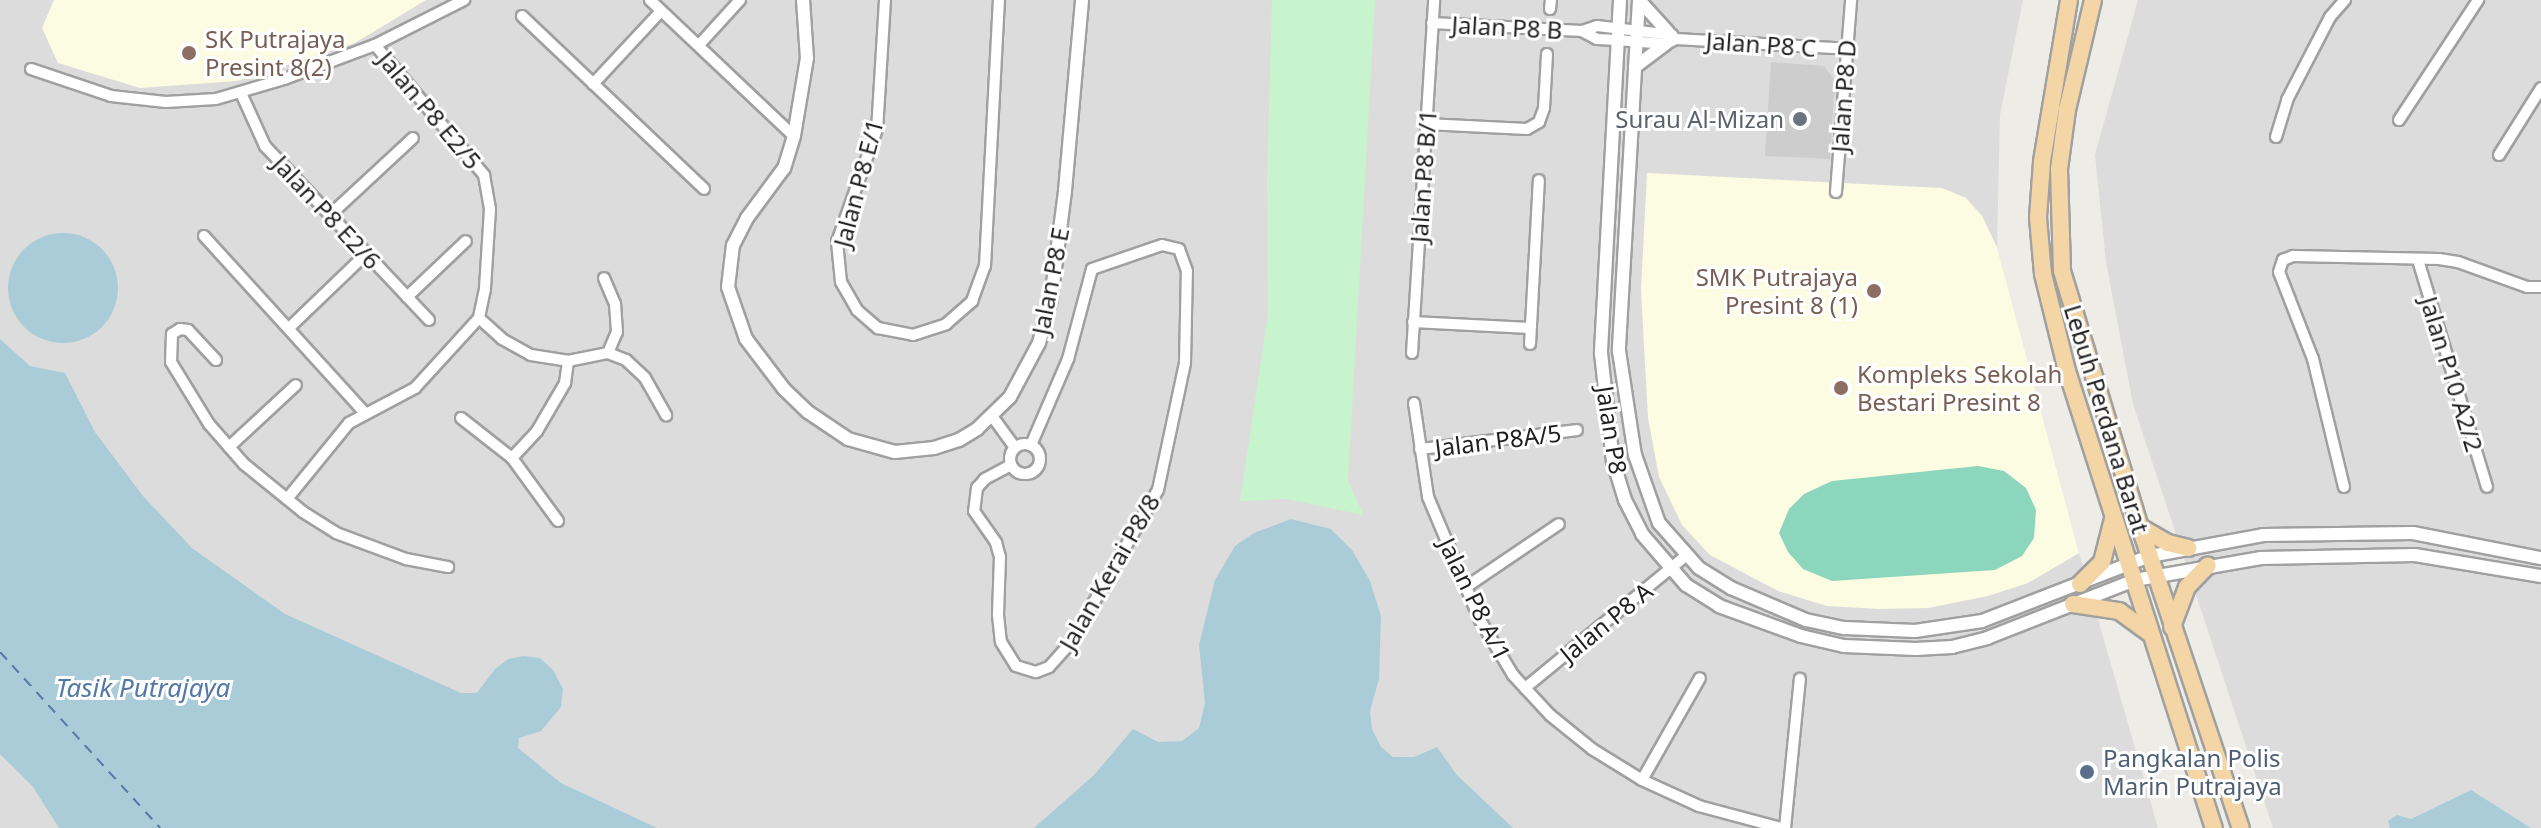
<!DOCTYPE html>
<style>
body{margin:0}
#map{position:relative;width:2541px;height:828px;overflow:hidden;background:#eeece6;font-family:"Noto Sans",sans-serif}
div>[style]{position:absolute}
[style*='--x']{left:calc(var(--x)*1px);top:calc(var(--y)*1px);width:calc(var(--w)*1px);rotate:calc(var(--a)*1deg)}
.residential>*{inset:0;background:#dddcdc}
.education>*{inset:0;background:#fbfce1}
.religious>*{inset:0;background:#cdcdcd}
.park>*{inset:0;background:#c7f4cc}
.pitch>*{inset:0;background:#8bd6bc}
.water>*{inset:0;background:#aaccd8}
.round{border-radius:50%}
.ferry>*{height:2px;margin-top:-1px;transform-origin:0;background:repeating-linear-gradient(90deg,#5479a6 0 10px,transparent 0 18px)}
.roads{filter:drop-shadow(2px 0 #a0a0a0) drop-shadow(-2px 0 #a0a0a0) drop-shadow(0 2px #a0a0a0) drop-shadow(0 -2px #a0a0a0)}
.minor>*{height:10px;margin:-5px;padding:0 5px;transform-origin:5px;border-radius:5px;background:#fff}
.minor>.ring{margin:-5px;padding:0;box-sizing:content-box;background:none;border:10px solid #fff;border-radius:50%}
.tertiary>*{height:12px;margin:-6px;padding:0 6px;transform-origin:6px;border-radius:6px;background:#fff}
.primary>*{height:16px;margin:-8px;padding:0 8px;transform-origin:8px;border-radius:8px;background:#f3d5a6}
.dots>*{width:22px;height:22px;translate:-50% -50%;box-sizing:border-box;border:4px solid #fff;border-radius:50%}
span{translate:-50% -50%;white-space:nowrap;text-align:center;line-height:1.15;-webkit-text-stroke:6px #fff;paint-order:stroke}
.street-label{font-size:24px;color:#1f1f1f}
.education-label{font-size:24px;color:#785e54}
.left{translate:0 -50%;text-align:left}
.right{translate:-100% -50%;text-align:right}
.worship-label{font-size:24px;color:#5b616d}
.service-label{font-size:24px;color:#4e5e75}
.water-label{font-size:26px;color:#5479a6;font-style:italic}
</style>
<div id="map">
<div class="residential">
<i style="clip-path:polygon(0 0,2023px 0,2000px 115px,1997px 247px,2079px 553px,2158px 828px,460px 828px,0 443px)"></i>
<i style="clip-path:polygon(2138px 0,2541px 0,2541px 828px,2273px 828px,2133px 404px,2106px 262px,2095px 155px)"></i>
<i style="clip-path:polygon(0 689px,125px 828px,0 828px)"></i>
</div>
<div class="education">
<i style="clip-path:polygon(54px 0,426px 0,355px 43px,237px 81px,140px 88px,58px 63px,42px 28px)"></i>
<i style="clip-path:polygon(1647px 173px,1942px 188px,1966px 198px,1982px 216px,1997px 247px,2079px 553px,2028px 583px,1988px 596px,1928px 608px,1879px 609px,1827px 606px,1778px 591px,1710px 555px,1682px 525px,1659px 477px,1648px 418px,1641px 290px)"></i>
</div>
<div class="religious">
<i style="clip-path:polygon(1771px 62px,1824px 66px,1835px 81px,1830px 159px,1765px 156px)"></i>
</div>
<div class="park">
<i style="clip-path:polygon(1272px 0,1375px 0,1348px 480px,1363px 515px,1287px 499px,1240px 501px,1268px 314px,1267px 178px)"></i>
</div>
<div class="pitch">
<i style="clip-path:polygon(1978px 466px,2004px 471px,2026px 488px,2036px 510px,2034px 538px,2022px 556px,1995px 570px,1832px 581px,1803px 569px,1788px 552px,1779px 533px,1789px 509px,1804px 494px,1832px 481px)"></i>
</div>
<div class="water">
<i class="round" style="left:8px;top:233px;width:110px;height:110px"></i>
<i style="clip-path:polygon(0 339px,30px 366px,65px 373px,95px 432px,143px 496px,192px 548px,285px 614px,461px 693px,477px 693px,495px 669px,508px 659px,523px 656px,540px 658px,553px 670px,563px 689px,561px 707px,541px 731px,519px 738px,518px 748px,561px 783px,657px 828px,59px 828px,33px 787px,0 754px)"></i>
<i style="clip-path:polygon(1291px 519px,1331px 529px,1352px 550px,1370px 581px,1381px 616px,1379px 679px,1370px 711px,1372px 729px,1381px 747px,1393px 757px,1414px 757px,1437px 747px,1457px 775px,1513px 828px,1034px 828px,1094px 775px,1133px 729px,1158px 742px,1182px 741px,1199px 728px,1205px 703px,1199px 645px,1215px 580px,1235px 546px,1254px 533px)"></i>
<i style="clip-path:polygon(2471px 790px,2531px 828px,2390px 828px,2388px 821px,2397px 815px,2411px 819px)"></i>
</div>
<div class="ferry">
<i style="--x:0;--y:652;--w:238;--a:47.7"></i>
</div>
<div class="roads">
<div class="minor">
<i style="--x:650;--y:0;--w:198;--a:43.4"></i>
<i style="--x:885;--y:0;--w:129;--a:93.5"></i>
<i style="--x:877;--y:129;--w:120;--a:109.5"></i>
<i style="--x:837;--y:242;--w:40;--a:84.3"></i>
<i style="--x:841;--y:282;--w:32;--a:60"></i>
<i style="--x:857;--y:310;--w:28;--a:41"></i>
<i style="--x:878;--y:328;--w:36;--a:11"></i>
<i style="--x:913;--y:335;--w:35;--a:-18"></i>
<i style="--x:946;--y:324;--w:35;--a:-41"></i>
<i style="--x:972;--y:301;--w:37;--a:-70"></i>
<i style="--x:985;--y:266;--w:266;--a:-87"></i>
<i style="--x:1550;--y:9;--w:9;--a:-84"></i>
<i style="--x:522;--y:16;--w:251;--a:43.5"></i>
<i style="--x:1432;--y:23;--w:150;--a:3.1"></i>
<i style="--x:1582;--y:31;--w:16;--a:-18"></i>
<i style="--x:1597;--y:26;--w:76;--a:6.8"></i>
<i style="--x:1582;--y:31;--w:17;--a:28"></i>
<i style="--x:1597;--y:39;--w:20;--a:3"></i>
<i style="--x:1617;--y:40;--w:49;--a:4.7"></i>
<i style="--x:1666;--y:44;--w:11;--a:-27"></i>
<i style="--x:1676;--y:39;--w:171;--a:3.3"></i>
<i style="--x:375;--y:45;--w:170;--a:50"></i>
<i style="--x:484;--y:175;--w:35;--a:80"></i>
<i style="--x:490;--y:209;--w:80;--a:93.6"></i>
<i style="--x:485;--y:289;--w:30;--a:102"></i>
<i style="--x:699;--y:45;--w:61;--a:-47.7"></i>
<i style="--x:31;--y:69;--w:84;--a:18.6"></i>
<i style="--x:111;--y:96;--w:55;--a:6.2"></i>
<i style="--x:166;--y:102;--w:50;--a:-3.4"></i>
<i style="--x:216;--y:99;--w:71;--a:-16.4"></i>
<i style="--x:284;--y:79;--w:97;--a:-20.5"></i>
<i style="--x:375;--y:45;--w:100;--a:-26.8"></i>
<i style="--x:593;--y:84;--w:100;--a:-47"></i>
<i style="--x:241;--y:93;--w:58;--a:65.6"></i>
<i style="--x:265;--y:146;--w:239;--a:46.7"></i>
<i style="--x:2399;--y:120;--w:144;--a:-56.6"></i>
<i style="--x:1426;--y:124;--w:101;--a:2.8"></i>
<i style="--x:1527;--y:129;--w:14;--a:-30"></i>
<i style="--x:1539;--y:122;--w:15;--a:-70"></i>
<i style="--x:1544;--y:108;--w:54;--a:-86.8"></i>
<i style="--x:2276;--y:137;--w:39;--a:-73"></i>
<i style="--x:2287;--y:100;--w:93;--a:-62.6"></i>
<i style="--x:2330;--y:17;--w:23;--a:-49"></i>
<i style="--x:2499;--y:155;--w:79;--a:-57.9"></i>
<i style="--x:1836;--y:192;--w:193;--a:-85.5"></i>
<i style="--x:330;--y:215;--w:113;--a:-42.9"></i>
<i style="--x:204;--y:236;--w:238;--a:47.7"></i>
<i style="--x:2418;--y:260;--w:237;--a:73.1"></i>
<i style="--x:407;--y:297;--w:81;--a:-43.5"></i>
<i style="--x:479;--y:318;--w:31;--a:42"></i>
<i style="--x:502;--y:339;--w:33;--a:29"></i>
<i style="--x:531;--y:355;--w:37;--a:9"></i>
<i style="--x:568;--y:361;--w:41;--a:-11.3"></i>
<i style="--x:608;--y:353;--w:23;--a:-67"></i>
<i style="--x:617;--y:332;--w:28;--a:-94"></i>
<i style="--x:615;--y:304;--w:28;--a:-113"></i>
<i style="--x:1413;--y:322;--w:117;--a:2.9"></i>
<i style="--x:289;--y:328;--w:107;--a:-43.9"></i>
<i style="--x:1530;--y:344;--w:164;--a:-86.9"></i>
<i style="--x:608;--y:353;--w:19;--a:21"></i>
<i style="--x:626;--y:360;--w:26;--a:43"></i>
<i style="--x:645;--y:378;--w:43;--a:60.4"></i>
<i style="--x:1412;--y:353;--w:354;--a:-86.4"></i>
<i style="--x:216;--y:360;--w:41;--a:-133"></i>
<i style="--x:188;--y:330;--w:8;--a:-173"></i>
<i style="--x:180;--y:329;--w:9;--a:148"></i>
<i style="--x:172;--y:334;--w:28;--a:92"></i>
<i style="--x:171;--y:362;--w:73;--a:58.5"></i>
<i style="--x:209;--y:424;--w:53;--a:48.8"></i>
<i style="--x:244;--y:464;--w:76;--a:39.1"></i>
<i style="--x:303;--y:512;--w:39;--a:32"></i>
<i style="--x:336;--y:533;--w:75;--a:20.4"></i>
<i style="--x:406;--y:559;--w:43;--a:10.8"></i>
<i style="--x:1414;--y:403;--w:95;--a:81.5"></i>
<i style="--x:1428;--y:497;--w:134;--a:67.1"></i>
<i style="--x:1480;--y:620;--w:64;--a:59"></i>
<i style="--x:1513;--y:675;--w:54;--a:47.2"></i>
<i style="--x:1550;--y:715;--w:54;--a:39"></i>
<i style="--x:1592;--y:749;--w:59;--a:31.8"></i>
<i style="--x:1642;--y:780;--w:63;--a:24.5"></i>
<i style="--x:1699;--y:806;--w:85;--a:15"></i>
<i style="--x:992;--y:416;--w:39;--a:54"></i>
<i style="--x:461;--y:418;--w:65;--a:38.1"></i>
<i style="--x:512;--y:458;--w:78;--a:53.9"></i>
<i class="ring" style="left:1010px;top:444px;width:20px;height:20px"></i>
<i style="--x:229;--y:447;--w:91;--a:-42.8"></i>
<i style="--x:1420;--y:449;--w:158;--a:-6.9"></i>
<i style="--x:512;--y:458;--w:37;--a:-47"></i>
<i style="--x:537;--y:431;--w:56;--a:-59.7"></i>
<i style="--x:565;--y:383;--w:22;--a:-82"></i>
<i style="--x:1011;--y:465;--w:30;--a:152"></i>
<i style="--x:985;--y:479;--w:12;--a:132"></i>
<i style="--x:977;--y:488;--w:23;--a:97"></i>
<i style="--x:974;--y:511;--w:39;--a:55"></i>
<i style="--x:996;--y:543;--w:15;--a:74"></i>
<i style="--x:1000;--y:557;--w:58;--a:92"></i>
<i style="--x:998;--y:615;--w:27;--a:84"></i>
<i style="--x:1001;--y:642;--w:28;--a:58"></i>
<i style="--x:1016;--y:666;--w:21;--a:17"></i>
<i style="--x:1036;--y:672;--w:14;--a:-21"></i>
<i style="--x:1049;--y:667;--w:31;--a:-48"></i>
<i style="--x:1070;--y:644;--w:177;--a:-60.3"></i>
<i style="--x:1158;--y:490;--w:130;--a:-78"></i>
<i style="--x:1185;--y:363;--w:92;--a:-88.8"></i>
<i style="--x:1187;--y:271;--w:23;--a:-110"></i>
<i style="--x:1179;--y:249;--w:17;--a:-167"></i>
<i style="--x:1162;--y:245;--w:74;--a:161.1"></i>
<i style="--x:1092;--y:269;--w:93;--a:104.9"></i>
<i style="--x:1068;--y:359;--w:94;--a:113.3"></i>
<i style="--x:2344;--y:487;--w:132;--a:-103.6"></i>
<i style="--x:2313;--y:359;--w:93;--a:-111.3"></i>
<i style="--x:2279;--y:272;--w:13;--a:-72"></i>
<i style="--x:2283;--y:260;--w:11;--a:-22"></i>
<i style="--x:2293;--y:256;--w:146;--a:1.2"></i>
<i style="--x:2439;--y:259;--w:19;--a:9"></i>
<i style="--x:2458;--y:262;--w:73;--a:19.9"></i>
<i style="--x:2527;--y:287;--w:14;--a:0"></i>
<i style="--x:287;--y:499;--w:98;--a:-50.8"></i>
<i style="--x:349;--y:423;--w:75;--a:-27.9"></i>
<i style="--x:415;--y:388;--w:95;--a:-47.6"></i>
<i style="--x:1466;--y:587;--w:112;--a:-34.1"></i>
<i style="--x:1525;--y:688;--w:210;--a:-39.4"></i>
<i style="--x:1642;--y:780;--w:117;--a:-60.4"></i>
<i style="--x:1785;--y:828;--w:150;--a:-84.3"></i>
</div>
<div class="tertiary">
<i style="--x:803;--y:0;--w:58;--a:86.1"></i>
<i style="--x:807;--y:58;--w:79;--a:99.5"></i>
<i style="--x:794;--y:136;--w:34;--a:107"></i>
<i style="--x:784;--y:168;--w:62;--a:126.5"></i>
<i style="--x:747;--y:218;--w:30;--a:117"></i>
<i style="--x:733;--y:245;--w:42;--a:96.8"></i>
<i style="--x:728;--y:287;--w:55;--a:70.9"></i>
<i style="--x:746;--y:339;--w:63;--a:52.8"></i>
<i style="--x:784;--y:389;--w:33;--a:44"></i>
<i style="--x:808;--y:412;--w:48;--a:34"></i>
<i style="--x:848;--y:439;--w:49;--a:15.5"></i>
<i style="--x:895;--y:452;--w:39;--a:-6"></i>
<i style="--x:934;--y:448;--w:26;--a:-18"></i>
<i style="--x:959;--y:440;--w:21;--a:-31"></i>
<i style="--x:977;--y:429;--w:46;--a:-44.1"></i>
<i style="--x:1010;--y:397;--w:61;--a:-61.8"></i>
<i style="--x:1039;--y:343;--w:46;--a:-74.7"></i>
<i style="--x:1051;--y:299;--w:109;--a:-82.6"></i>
<i style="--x:1065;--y:191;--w:192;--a:-84.9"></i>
<i style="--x:1620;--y:0;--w:354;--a:93.1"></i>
<i style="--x:1601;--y:353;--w:109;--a:83.7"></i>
<i style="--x:1613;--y:461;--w:41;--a:72.9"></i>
<i style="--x:1625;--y:500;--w:38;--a:63"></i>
<i style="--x:1642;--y:534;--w:67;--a:49.2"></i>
<i style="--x:1686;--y:585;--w:39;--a:32"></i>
<i style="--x:1719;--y:606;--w:87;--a:20.1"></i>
<i style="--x:1801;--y:636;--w:44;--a:13.1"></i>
<i style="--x:1844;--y:646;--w:72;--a:2.4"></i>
<i style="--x:1916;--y:649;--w:36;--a:-3"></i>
<i style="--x:1952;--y:647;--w:36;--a:-14"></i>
<i style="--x:1987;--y:638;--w:159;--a:-21.4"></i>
<i style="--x:2135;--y:580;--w:128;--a:-9.9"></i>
<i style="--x:2261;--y:558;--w:154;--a:-1.1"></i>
<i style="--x:2415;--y:555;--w:128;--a:9.5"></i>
<i style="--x:1639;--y:0;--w:352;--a:93.3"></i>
<i style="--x:1619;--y:351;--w:105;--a:81.3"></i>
<i style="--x:1635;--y:455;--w:72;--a:70.6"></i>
<i style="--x:1659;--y:523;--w:60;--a:48.4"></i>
<i style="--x:1699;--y:568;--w:38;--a:32"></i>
<i style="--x:1731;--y:588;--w:82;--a:23.1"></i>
<i style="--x:1806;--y:620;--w:40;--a:12"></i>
<i style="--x:1845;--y:628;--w:70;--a:2.5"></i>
<i style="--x:1915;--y:631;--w:68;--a:-8.5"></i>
<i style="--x:1982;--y:621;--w:180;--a:-21.2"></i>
<i style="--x:2150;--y:556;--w:115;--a:-10.5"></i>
<i style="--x:2263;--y:535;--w:150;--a:-0.8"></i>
<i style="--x:2413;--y:533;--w:130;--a:11.1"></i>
<i style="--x:1639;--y:0;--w:43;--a:47.8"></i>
<i style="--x:1635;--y:67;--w:39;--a:-37"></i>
</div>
<div class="primary">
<i style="--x:2069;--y:0;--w:164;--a:99.5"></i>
<i style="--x:2042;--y:162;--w:56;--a:94.1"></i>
<i style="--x:2038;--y:218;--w:56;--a:84.9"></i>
<i style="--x:2043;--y:274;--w:100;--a:76.1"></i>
<i style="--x:2067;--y:371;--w:480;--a:72.2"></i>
<i style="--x:2093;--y:0;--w:113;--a:103.3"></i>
<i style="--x:2067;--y:110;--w:60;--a:97.7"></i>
<i style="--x:2059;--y:169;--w:102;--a:88.3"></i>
<i style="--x:2062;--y:271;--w:268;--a:73.1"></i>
<i style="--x:2140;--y:527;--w:317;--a:71.5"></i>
<i style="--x:2140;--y:527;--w:32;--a:30"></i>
<i style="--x:2168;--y:543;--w:21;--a:14"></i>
<i style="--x:2080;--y:584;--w:31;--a:-45"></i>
<i style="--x:2102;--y:562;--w:44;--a:-75.7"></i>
<i style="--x:2073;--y:604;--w:47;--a:8.7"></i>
<i style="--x:2119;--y:611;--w:39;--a:36"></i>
<i style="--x:2172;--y:627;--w:43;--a:-69.4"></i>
<i style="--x:2187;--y:587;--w:30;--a:-46"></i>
</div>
</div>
<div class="dots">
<i style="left:189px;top:53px;background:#8d6e63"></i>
<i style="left:1800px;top:119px;background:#6b7280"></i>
<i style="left:1874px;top:291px;background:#8d6e63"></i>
<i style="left:1841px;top:388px;background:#8d6e63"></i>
<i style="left:2087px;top:772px;background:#5c6f8a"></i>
</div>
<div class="street-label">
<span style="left:1507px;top:27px;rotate:3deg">Jalan P8 B</span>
<span style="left:1761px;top:44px;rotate:4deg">Jalan P8 C</span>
<span style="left:1843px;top:96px;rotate:-86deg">Jalan P8 D</span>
<span style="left:430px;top:110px;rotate:50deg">Jalan P8 E2/5</span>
<span style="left:1423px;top:176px;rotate:-86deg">Jalan P8 B/1</span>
<span style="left:858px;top:183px;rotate:-75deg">Jalan P8 E/1</span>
<span style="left:327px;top:212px;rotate:47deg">Jalan P8 E2/6</span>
<span style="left:1050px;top:281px;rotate:-79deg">Jalan P8 E</span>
<span style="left:2452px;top:374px;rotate:73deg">Jalan P10 A2/2</span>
<span style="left:2107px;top:419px;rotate:73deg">Lebuh Perdana Barat</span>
<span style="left:1612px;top:430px;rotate:81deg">Jalan P8</span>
<span style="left:1498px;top:440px;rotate:-7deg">Jalan P8A/5</span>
<span style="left:1109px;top:572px;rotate:-60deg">Jalan Kerai P8/8</span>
<span style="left:1475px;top:599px;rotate:64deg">Jalan P8 A/1</span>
<span style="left:1606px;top:622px;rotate:-39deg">Jalan P8 A</span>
</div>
<div class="education-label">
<span class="left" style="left:205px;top:53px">SK Putrajaya<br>Presint 8(2)</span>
<span class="right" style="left:1858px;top:291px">SMK Putrajaya<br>Presint 8 (1)</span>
<span class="left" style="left:1857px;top:388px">Kompleks Sekolah<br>Bestari Presint 8</span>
</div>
<div class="worship-label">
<span class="right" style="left:1784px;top:119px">Surau Al-Mizan</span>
</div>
<div class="service-label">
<span class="left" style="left:2103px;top:772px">Pangkalan Polis<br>Marin Putrajaya</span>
</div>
<div class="water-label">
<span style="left:143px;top:688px">Tasik Putrajaya</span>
</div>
</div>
